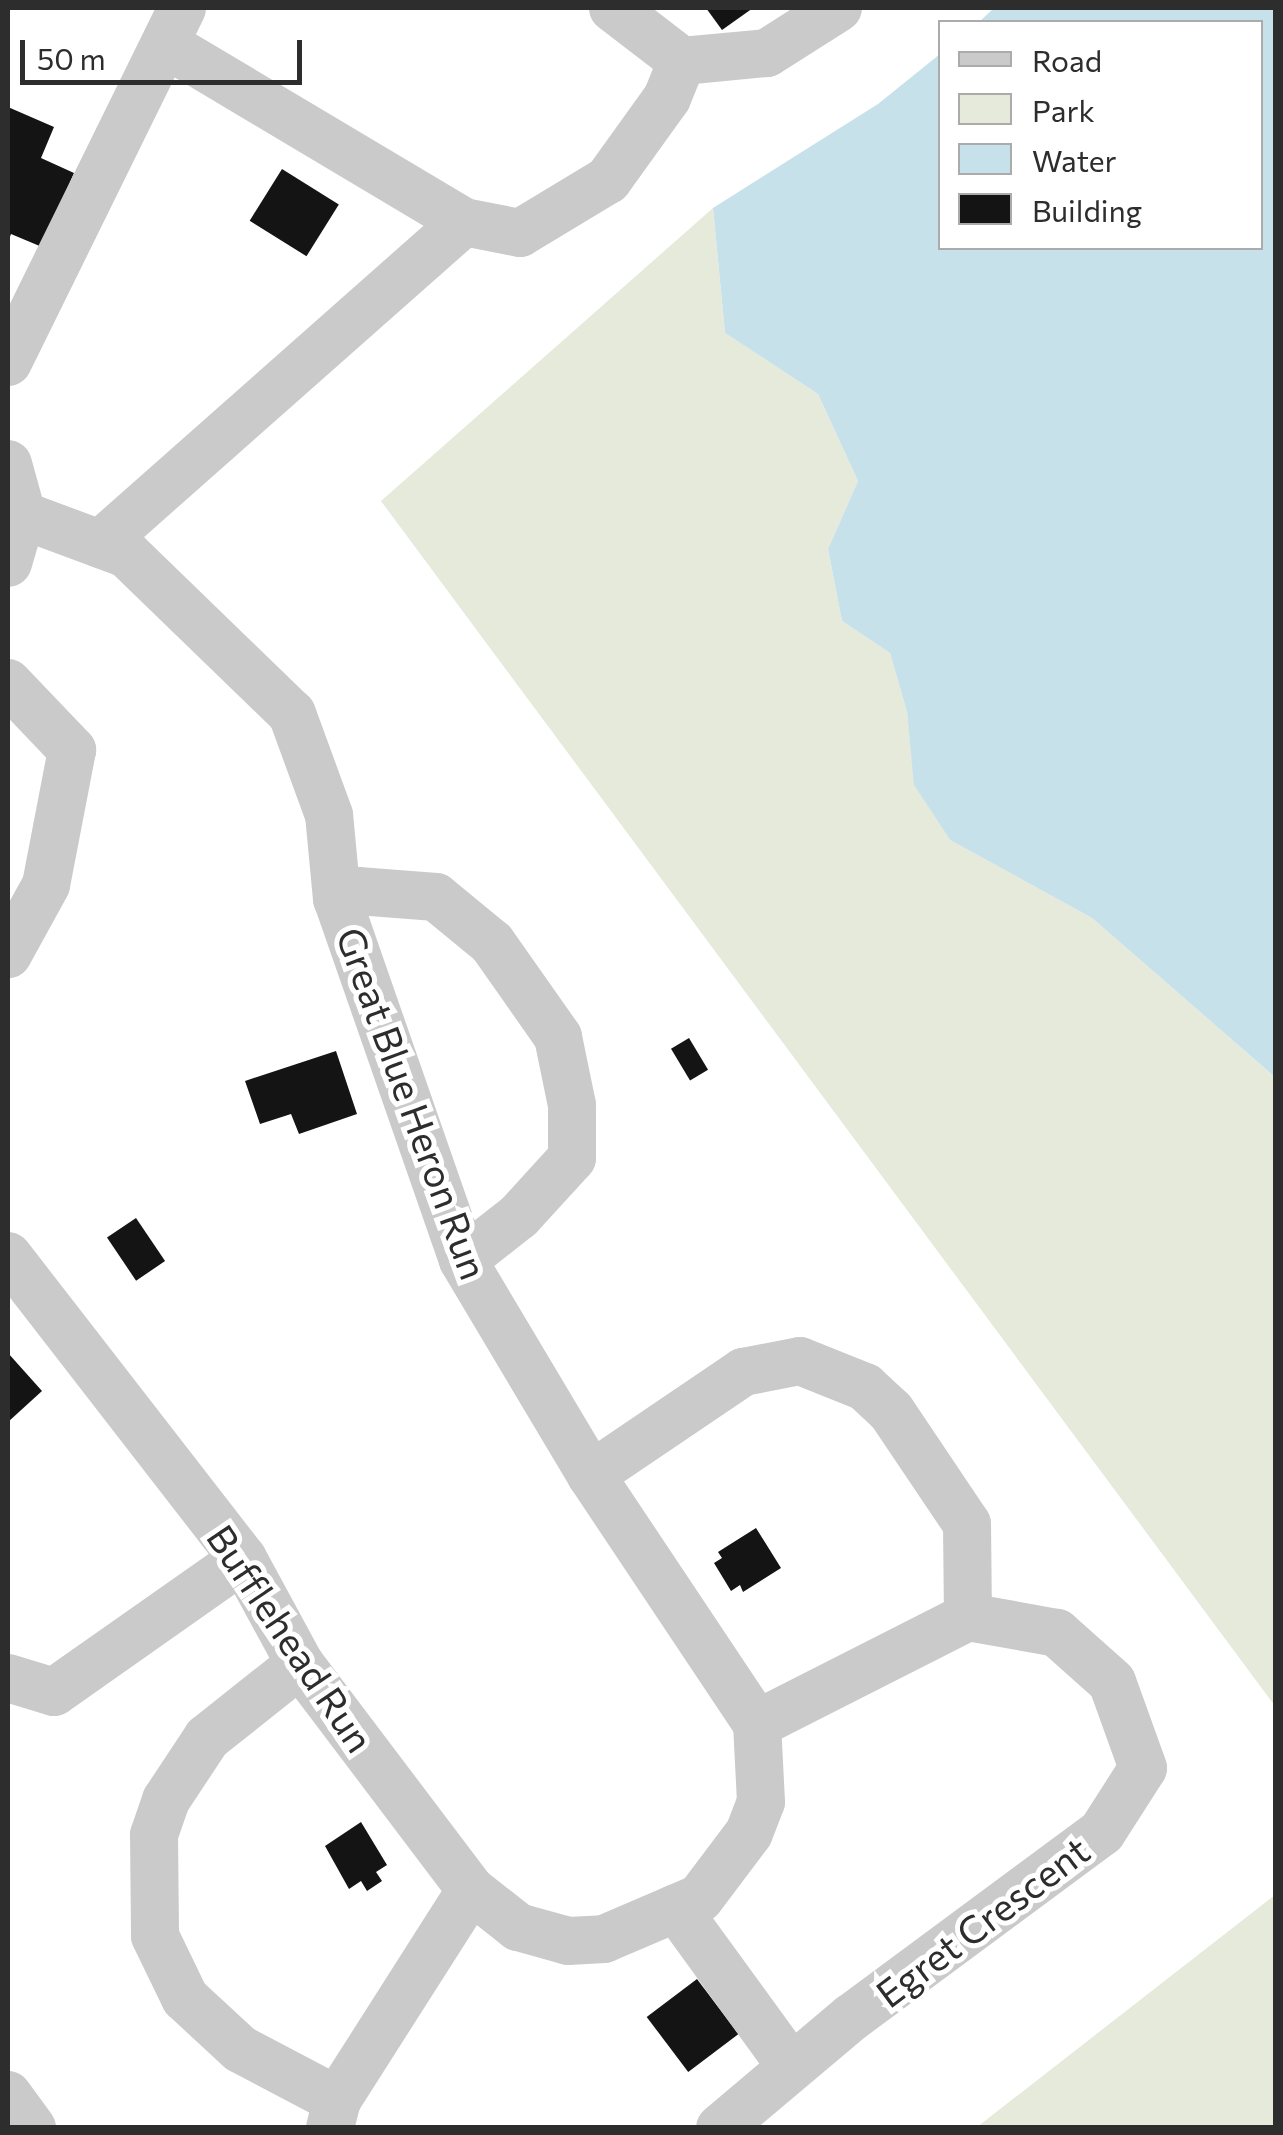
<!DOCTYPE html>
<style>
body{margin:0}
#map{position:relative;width:1283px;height:2135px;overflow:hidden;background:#fff;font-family:Commissioner,sans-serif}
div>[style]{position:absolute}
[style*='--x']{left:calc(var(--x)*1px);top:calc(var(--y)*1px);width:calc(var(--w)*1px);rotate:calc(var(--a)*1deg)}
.green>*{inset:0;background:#e5eadb}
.water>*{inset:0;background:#c7e1ea}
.building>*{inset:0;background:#141414;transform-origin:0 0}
.minor>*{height:48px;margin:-24px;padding:0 24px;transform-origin:24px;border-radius:24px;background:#cacaca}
span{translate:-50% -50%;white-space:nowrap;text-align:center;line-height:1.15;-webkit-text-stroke:10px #fff;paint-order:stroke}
.street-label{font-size:38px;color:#2d2d2d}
.frame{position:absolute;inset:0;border:10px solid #2d2d2d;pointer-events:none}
.legend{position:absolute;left:938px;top:20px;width:325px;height:230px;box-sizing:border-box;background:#fff;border:2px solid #ababab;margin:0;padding:12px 18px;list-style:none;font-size:30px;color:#2d2d2d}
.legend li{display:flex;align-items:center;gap:20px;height:50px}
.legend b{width:50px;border:2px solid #ababab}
.scale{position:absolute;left:20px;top:40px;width:282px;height:45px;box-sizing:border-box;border:5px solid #2d2d2d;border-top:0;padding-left:12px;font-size:30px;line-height:35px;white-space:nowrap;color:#2d2d2d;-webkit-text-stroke:8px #fff;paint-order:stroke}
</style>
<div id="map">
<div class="green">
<i style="clip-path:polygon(713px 208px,725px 333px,818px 394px,858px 481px,828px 549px,842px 621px,890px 653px,907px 712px,915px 786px,950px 840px,1092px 918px,1275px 1077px,1275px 1706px,381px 501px)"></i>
<i style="clip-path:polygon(1275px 1895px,1275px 2127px,977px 2127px)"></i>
</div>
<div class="water">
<i style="clip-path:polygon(994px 8px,1275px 8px,1275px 1077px,1092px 918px,950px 840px,914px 785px,907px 712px,890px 653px,842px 621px,828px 549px,858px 481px,818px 394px,725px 333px,713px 208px,878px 104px,940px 54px,941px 248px,1260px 248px,1260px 22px,979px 22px)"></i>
</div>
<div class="building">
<i style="clip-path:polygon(706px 8px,753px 8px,722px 30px)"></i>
<i style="clip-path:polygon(8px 107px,54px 127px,41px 158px,74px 173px,42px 247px,11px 234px,8px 242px)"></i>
<i style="left:282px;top:169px;width:67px;height:61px;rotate:32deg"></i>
<i style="left:689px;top:1038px;width:37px;height:21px;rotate:59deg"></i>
<i style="clip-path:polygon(336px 1051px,357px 1114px,299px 1134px,291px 1114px,260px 1124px,245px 1081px)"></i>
<i style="left:136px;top:1218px;width:52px;height:35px;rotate:56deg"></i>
<i style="clip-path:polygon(8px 1353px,42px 1391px,8px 1422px)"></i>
<i style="clip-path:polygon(756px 1528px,781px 1568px,743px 1592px,740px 1585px,731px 1591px,714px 1563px,722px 1558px,718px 1552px)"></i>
<i style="clip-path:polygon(361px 1822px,387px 1865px,376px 1872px,382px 1881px,367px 1891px,361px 1881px,349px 1889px,325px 1846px)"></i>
<i style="left:697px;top:1979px;width:69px;height:63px;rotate:53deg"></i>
</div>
<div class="minor">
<i style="--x:167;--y:45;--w:346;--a:30.8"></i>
<i style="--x:464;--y:222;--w:57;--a:11.1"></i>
<i style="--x:520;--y:233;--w:103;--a:-31.1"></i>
<i style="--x:608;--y:180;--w:101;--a:-54.3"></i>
<i style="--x:667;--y:98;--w:40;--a:-68"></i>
<i style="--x:682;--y:61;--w:87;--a:-142.5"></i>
<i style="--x:682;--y:61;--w:85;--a:-5.4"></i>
<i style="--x:767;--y:53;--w:84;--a:-32.4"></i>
<i style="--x:8;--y:362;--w:394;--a:-63.8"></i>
<i style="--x:8;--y:464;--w:53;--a:74.6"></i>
<i style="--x:22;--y:515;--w:50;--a:106.3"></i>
<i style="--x:100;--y:544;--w:486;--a:-41.5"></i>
<i style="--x:8;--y:683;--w:93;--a:46.3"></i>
<i style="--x:72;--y:750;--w:137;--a:100.9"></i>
<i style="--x:46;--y:885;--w:79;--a:118.8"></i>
<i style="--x:337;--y:899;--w:22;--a:-21"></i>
<i style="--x:358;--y:891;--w:78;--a:4.4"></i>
<i style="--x:436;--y:897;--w:72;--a:39.4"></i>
<i style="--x:492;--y:943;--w:115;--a:54.9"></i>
<i style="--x:558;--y:1037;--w:69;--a:78.4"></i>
<i style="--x:572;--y:1105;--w:53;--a:90"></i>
<i style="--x:572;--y:1158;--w:79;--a:132.4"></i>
<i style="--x:519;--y:1216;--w:71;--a:141.8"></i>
<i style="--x:8;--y:1256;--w:383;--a:52.2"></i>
<i style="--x:243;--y:1559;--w:119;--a:61.5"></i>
<i style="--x:300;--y:1664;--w:283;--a:52.9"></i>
<i style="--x:471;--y:1890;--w:60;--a:38.2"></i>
<i style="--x:518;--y:1927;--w:52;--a:15.6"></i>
<i style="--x:568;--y:1941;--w:36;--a:-3"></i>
<i style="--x:604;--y:1939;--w:104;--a:-23.1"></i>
<i style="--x:700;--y:1898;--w:81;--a:-53"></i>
<i style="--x:749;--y:1833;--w:33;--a:-69"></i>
<i style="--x:761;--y:1802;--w:78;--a:-92.9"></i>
<i style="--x:757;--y:1724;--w:299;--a:-123.7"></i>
<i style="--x:591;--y:1475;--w:250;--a:-120.8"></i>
<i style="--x:463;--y:1260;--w:382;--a:-109.2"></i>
<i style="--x:337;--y:899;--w:84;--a:-95.4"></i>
<i style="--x:329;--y:815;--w:108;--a:-110.1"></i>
<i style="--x:292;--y:714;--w:230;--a:-135.9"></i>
<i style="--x:127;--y:554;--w:112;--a:-159.6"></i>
<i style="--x:591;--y:1475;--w:184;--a:-34.1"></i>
<i style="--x:743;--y:1372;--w:58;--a:-10.9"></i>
<i style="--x:800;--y:1361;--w:70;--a:21.8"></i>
<i style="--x:865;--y:1387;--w:35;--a:43"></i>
<i style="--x:891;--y:1411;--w:136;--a:56.1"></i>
<i style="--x:967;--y:1524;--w:93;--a:89.4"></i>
<i style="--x:300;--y:1664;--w:119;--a:141.5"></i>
<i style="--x:207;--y:1738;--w:74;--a:123.5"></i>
<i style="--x:166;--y:1800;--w:37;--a:109"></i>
<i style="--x:154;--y:1835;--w:101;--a:89.4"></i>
<i style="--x:155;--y:1936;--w:69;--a:64.2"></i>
<i style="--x:185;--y:1998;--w:75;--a:42.8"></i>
<i style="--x:240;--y:2049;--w:110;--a:27.7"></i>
<i style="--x:8;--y:1678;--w:48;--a:16.9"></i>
<i style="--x:54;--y:1692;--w:231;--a:-35.1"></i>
<i style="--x:757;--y:1724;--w:237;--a:-26.9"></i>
<i style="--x:676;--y:1908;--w:194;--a:54"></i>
<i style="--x:8;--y:2095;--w:41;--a:54"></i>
<i style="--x:330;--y:2128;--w:29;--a:-76"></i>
<i style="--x:337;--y:2100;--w:249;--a:-57.5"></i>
<i style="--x:720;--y:2128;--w:172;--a:-40.1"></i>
<i style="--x:852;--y:2017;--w:311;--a:-36.5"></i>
<i style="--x:1102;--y:1832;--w:76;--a:-57.4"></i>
<i style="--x:1143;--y:1768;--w:91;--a:-109.8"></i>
<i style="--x:1112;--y:1682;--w:74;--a:-138.3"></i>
<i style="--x:1057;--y:1633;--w:90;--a:-169.8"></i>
</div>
<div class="street-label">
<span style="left:413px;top:1103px;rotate:70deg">Great Blue Heron Run</span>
<span style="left:291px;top:1638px;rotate:56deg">Bufflehead Run</span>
<span style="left:982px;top:1921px;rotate:-37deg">Egret Crescent</span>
</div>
<div class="frame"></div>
<ul class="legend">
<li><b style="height:12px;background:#cacaca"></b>Road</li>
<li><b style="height:28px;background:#e5eadb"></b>Park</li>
<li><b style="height:28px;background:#c7e1ea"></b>Water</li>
<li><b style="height:28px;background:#141414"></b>Building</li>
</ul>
<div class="scale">50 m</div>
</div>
